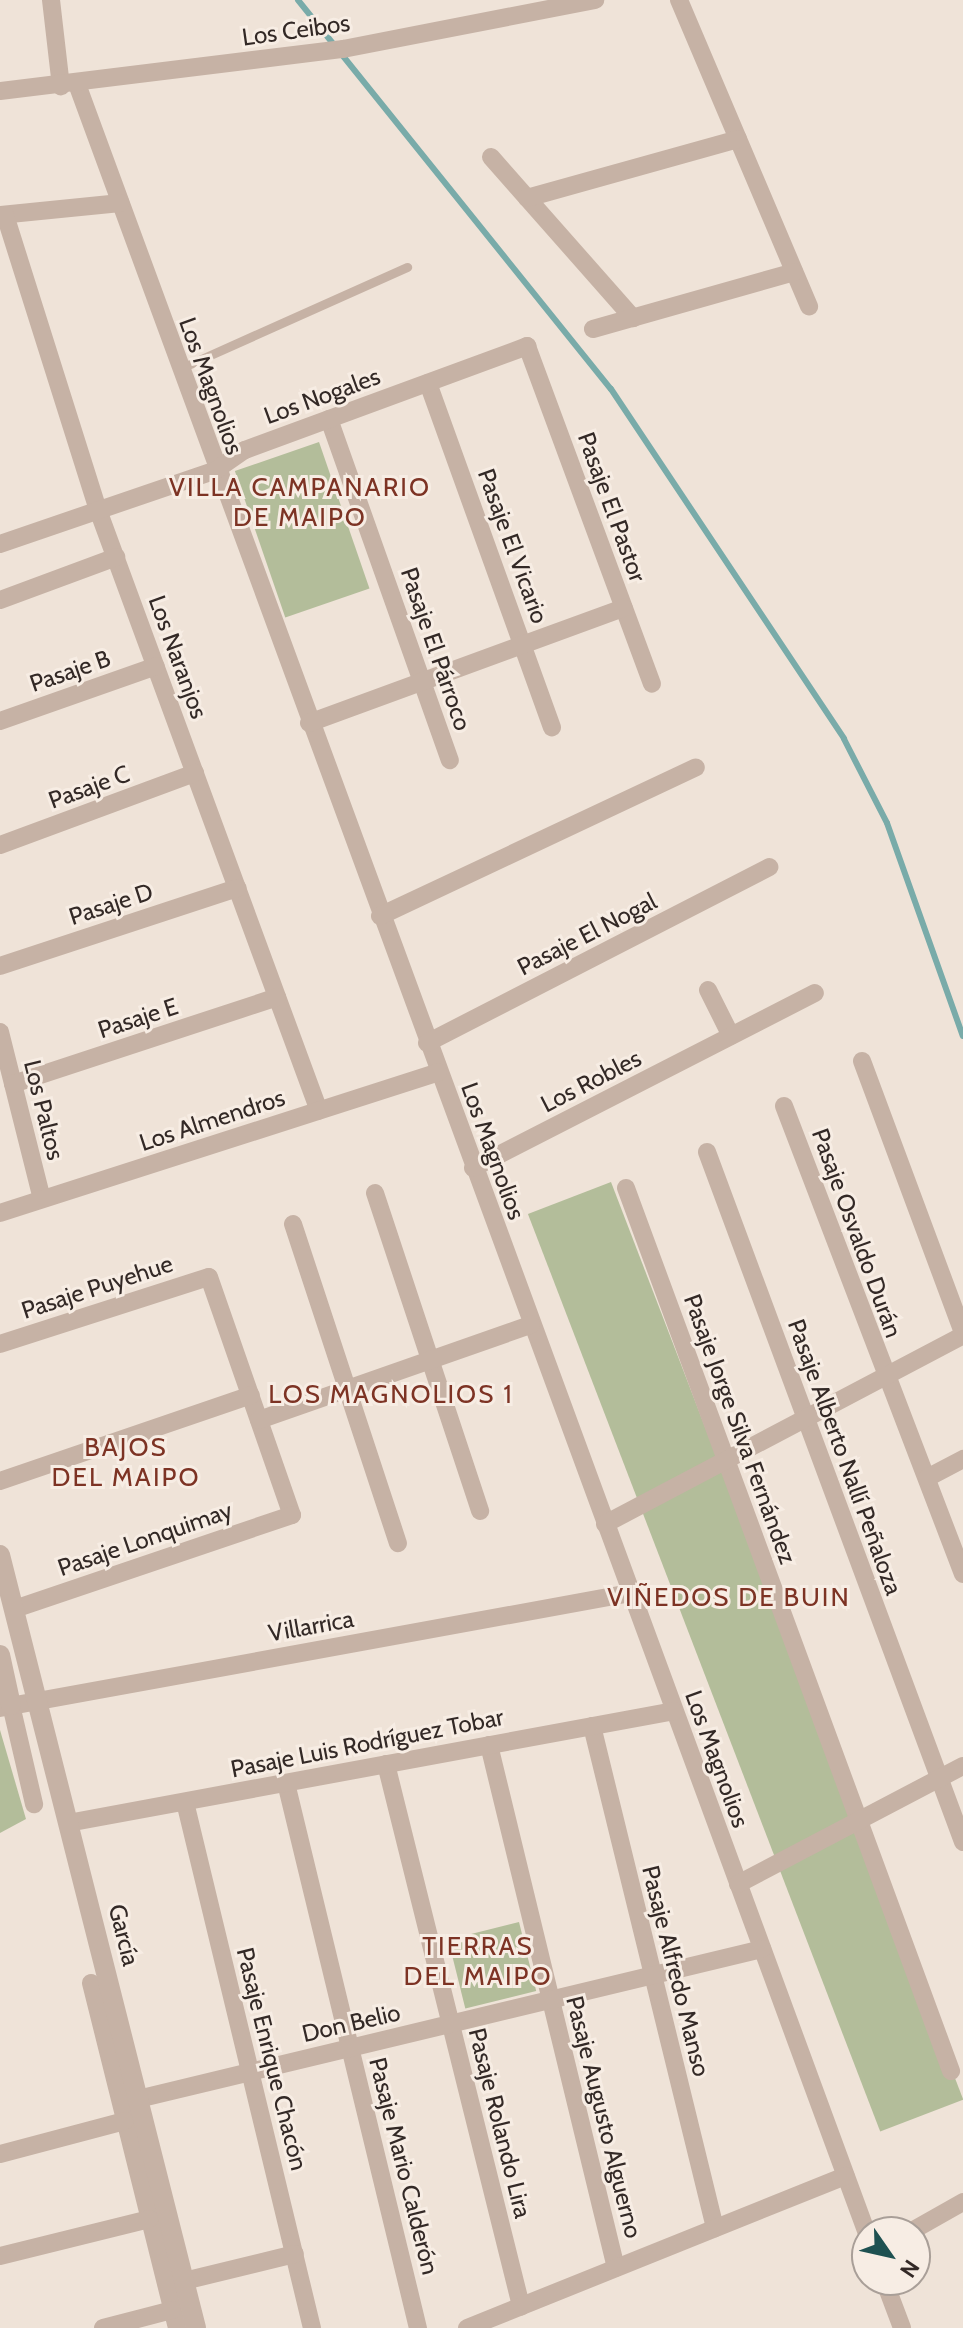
<!DOCTYPE html>
<meta charset="utf-8">
<style>
body{margin:0}
#map{position:relative;width:963px;height:2328px;overflow:hidden;background:#efe3d8;font-family:Cabin,sans-serif}
div>[style]{position:absolute}
[style*='--x']{left:calc(var(--x)*1px);top:calc(var(--y)*1px);width:calc(var(--w)*1px);rotate:calc(var(--a)*1deg)}
.green>*{inset:0;background:#b3bd9a;transform-origin:0 0}
.stream>*{height:6px;margin:-3px;padding:0 3px;transform-origin:3px;border-radius:3px;background:#79aba9}
.service>*{height:9px;margin:-4.5px;padding:0 4.5px;transform-origin:4.5px;border-radius:4.5px;background:#c6b2a5}
.minor>*{height:18px;margin:-9px;padding:0 9px;transform-origin:9px;border-radius:9px;background:#c6b2a5}
.tertiary>*{height:20px;margin:-10px;padding:0 10px;transform-origin:10px;border-radius:10px;background:#c6b2a5}
span{translate:-50% -50%;white-space:nowrap;text-align:center;line-height:1.15;-webkit-text-stroke:6px #f7ede4;paint-order:stroke}
.street-label{font-size:24px;color:#332926}
.neighbourhood-label{font-size:26px;color:#7d3324;letter-spacing:2px}
.north{position:absolute;left:851px;top:2216px;width:80px;height:80px;box-sizing:border-box;background:#f7ede4;border:2px solid #a99f98;border-radius:50%;rotate:124deg;font-size:22px;font-weight:700;line-height:32px;text-align:center;color:#332926}
.north::after{content:'';display:block;margin:auto;width:28px;height:36px;background:#1e5151;clip-path:polygon(50% 0,100% 100%,50% 72%,0 100%)}
</style>
<div id="map">
<div class="green">
<i style="left:319px;top:442px;width:155px;height:89px;rotate:71deg"></i>
<i style="left:611px;top:1182px;width:983px;height:89px;rotate:69deg"></i>
<i style="clip-path:polygon(0 1730px,26px 1819px,0 1833px)"></i>
<i style="left:519px;top:1922px;width:71px;height:73px;rotate:76deg"></i>
</div>
<div class="stream">
<i style="--x:298;--y:0;--w:499;--a:51.2"></i>
<i style="--x:611;--y:389;--w:420;--a:56.3"></i>
<i style="--x:844;--y:739;--w:94;--a:62.9"></i>
<i style="--x:887;--y:823;--w:226;--a:70.4"></i>
</div>
<div class="service">
<i style="--x:179;--y:369;--w:250;--a:-24.1"></i>
</div>
<div class="minor">
<i style="--x:51;--y:0;--w:87;--a:83.4"></i>
<i style="--x:679;--y:0;--w:333;--a:67"></i>
<i style="--x:77;--y:84;--w:2291;--a:69.82"></i>
<i style="--x:0;--y:91;--w:346;--a:-7"></i>
<i style="--x:343;--y:49;--w:257;--a:-11"></i>
<i style="--x:491;--y:157;--w:215;--a:48.6"></i>
<i style="--x:527;--y:198;--w:219;--a:-15.6"></i>
<i style="--x:0;--y:215;--w:121;--a:-5.7"></i>
<i style="--x:5;--y:215;--w:309;--a:72.5"></i>
<i style="--x:98;--y:510;--w:640;--a:69.81"></i>
<i style="--x:593;--y:329;--w:209;--a:-15.8"></i>
<i style="--x:428;--y:383;--w:366;--a:70.2"></i>
<i style="--x:329;--y:419;--w:362;--a:70.5"></i>
<i style="--x:0;--y:544;--w:228;--a:-18.9"></i>
<i style="--x:216;--y:470;--w:35;--a:-35"></i>
<i style="--x:245;--y:450;--w:301;--a:-20.2"></i>
<i style="--x:527;--y:346;--w:360;--a:69.7"></i>
<i style="--x:0;--y:600;--w:124;--a:-20.3"></i>
<i style="--x:0;--y:721;--w:165;--a:-19.4"></i>
<i style="--x:309;--y:723;--w:335;--a:-20.1"></i>
<i style="--x:0;--y:845;--w:208;--a:-20.3"></i>
<i style="--x:380;--y:916;--w:349;--a:-25.2"></i>
<i style="--x:0;--y:966;--w:250;--a:-18.2"></i>
<i style="--x:708;--y:990;--w:51;--a:63.4"></i>
<i style="--x:0;--y:1032;--w:172;--a:75.9"></i>
<i style="--x:427;--y:1043;--w:385;--a:-27.2"></i>
<i style="--x:862;--y:1061;--w:290;--a:69.6"></i>
<i style="--x:13;--y:1084;--w:278;--a:-18.2"></i>
<i style="--x:784;--y:1106;--w:501;--a:69.07"></i>
<i style="--x:707;--y:1152;--w:736;--a:69.64"></i>
<i style="--x:473;--y:1168;--w:384;--a:-27.1"></i>
<i style="--x:626;--y:1188;--w:941;--a:69.79"></i>
<i style="--x:375;--y:1193;--w:335;--a:71.7"></i>
<i style="--x:0;--y:1213;--w:460;--a:-17.8"></i>
<i style="--x:293;--y:1224;--w:336;--a:71.8"></i>
<i style="--x:0;--y:1344;--w:219;--a:-17.8"></i>
<i style="--x:209;--y:1277;--w:252;--a:70.8"></i>
<i style="--x:292;--y:1515;--w:293;--a:161.3"></i>
<i style="--x:259;--y:1420;--w:288;--a:-19.3"></i>
<i style="--x:927;--y:1478;--w:41;--a:-27.8"></i>
<i style="--x:0;--y:1481;--w:265;--a:-18.9"></i>
<i style="--x:605;--y:1524;--w:405;--a:-27.8"></i>
<i style="--x:11;--y:1705;--w:102;--a:76.9"></i>
<i style="--x:0;--y:1708;--w:640;--a:-10.34"></i>
<i style="--x:592;--y:1726;--w:517;--a:76.23"></i>
<i style="--x:489;--y:1745;--w:538;--a:76.35"></i>
<i style="--x:386;--y:1764;--w:559;--a:76.01"></i>
<i style="--x:286;--y:1783;--w:561;--a:76.39"></i>
<i style="--x:185;--y:1802;--w:541;--a:76.43"></i>
<i style="--x:68;--y:1823;--w:616;--a:-10.47"></i>
<i style="--x:738;--y:1884;--w:254;--a:-27.7"></i>
<i style="--x:91;--y:1983;--w:356;--a:76"></i>
<i style="--x:138;--y:2099;--w:642;--a:-13.52"></i>
<i style="--x:0;--y:2154;--w:129;--a:-14.8"></i>
<i style="--x:910;--y:2232;--w:61;--a:-29.5"></i>
<i style="--x:0;--y:2256;--w:154;--a:-13.9"></i>
<i style="--x:884;--y:2280;--w:51;--a:69.4"></i>
<i style="--x:184;--y:2281;--w:114;--a:-13.7"></i>
<i style="--x:103;--y:2328;--w:71;--a:-14.6"></i>
<i style="--x:467;--y:2328;--w:408;--a:-21.9"></i>
</div>
<div class="tertiary">
<i style="--x:0;--y:1555;--w:797;--a:75.77"></i>
<i style="--x:0;--y:1655;--w:51;--a:77.6"></i>
</div>
<div class="street-label">
<span style="left:296px;top:30px;rotate:-8deg">Los Ceibos</span>
<span style="left:211px;top:386px;rotate:70deg">Los Magnolios</span>
<span style="left:322px;top:396px;rotate:-20deg">Los Nogales</span>
<span style="left:612px;top:507px;rotate:70deg">Pasaje El Pastor</span>
<span style="left:513px;top:546px;rotate:70deg">Pasaje El Vicario</span>
<span style="left:436px;top:649px;rotate:71deg">Pasaje El Párroco</span>
<span style="left:178px;top:657px;rotate:70deg">Los Naranjos</span>
<span style="left:70px;top:671px;rotate:-19deg">Pasaje B</span>
<span style="left:89px;top:787px;rotate:-20deg">Pasaje C</span>
<span style="left:111px;top:904px;rotate:-18deg">Pasaje D</span>
<span style="left:587px;top:934px;rotate:-27deg">Pasaje El Nogal</span>
<span style="left:138px;top:1018px;rotate:-18deg">Pasaje E</span>
<span style="left:591px;top:1081px;rotate:-27deg">Los Robles</span>
<span style="left:44px;top:1110px;rotate:76deg">Los Paltos</span>
<span style="left:212px;top:1120px;rotate:-18deg">Los Almendros</span>
<span style="left:493px;top:1151px;rotate:70deg">Los Magnolios</span>
<span style="left:857px;top:1233px;rotate:70deg">Pasaje Osvaldo Durán</span>
<span style="left:97px;top:1287px;rotate:-18deg">Pasaje Puyehue</span>
<span style="left:740px;top:1429px;rotate:70deg">Pasaje Jorge Silva Fernández</span>
<span style="left:845px;top:1457px;rotate:70deg">Pasaje Alberto Nallí Peñaloza</span>
<span style="left:145px;top:1539px;rotate:-19deg">Pasaje Lonquimay</span>
<span style="left:311px;top:1626px;rotate:-10deg">Villarrica</span>
<span style="left:367px;top:1743px;rotate:-11deg">Pasaje Luis Rodríguez Tobar</span>
<span style="left:717px;top:1759px;rotate:70deg">Los Magnolios</span>
<span style="left:124px;top:1935px;rotate:76deg">García</span>
<span style="left:676px;top:1971px;rotate:76deg">Pasaje Alfredo Manso</span>
<span style="left:351px;top:2023px;rotate:-13deg">Don Belio</span>
<span style="left:272px;top:2059px;rotate:76deg">Pasaje Enrique Chacón</span>
<span style="left:604px;top:2117px;rotate:76deg">Pasaje Augusto Alguerno</span>
<span style="left:500px;top:2123px;rotate:76deg">Pasaje Rolando Lira</span>
<span style="left:404px;top:2166px;rotate:76deg">Pasaje Mario Calderón</span>
</div>
<div class="neighbourhood-label">
<span style="left:300px;top:503px">VILLA CAMPANARIO<br>DE MAIPO</span>
<span style="left:391px;top:1395px">LOS MAGNOLIOS 1</span>
<span style="left:126px;top:1463px">BAJOS<br>DEL MAIPO</span>
<span style="left:729px;top:1598px">VIÑEDOS DE BUIN</span>
<span style="left:478px;top:1962px">TIERRAS<br>DEL MAIPO</span>
</div>
<div class="north">N</div>
</div>
